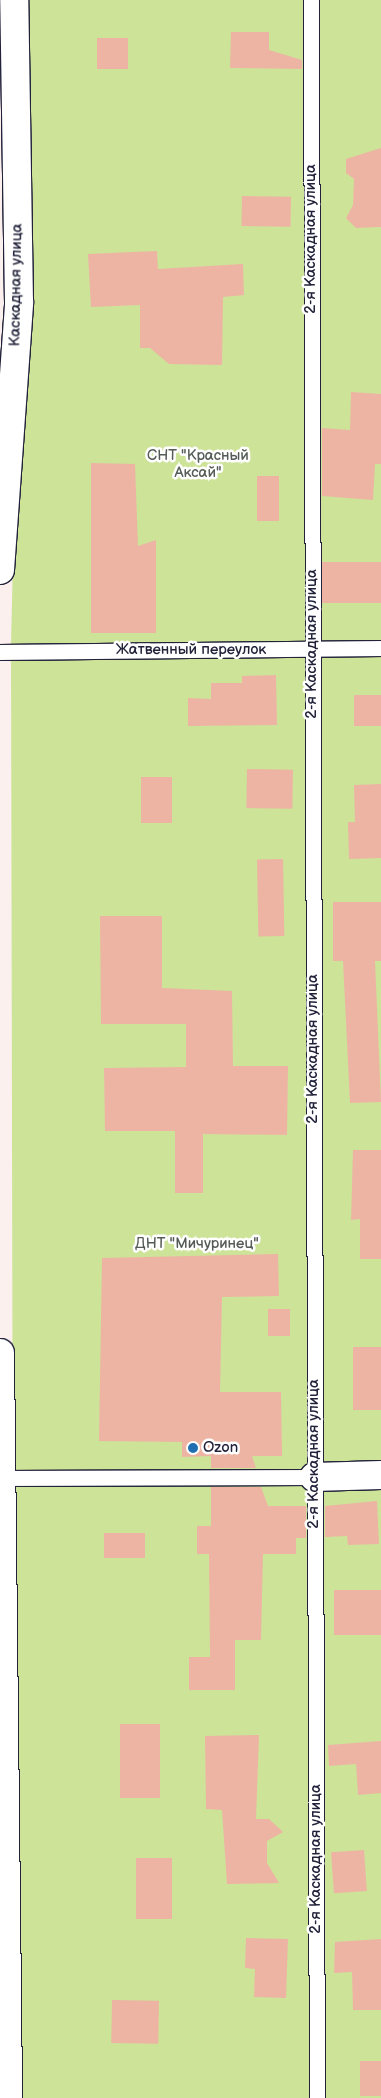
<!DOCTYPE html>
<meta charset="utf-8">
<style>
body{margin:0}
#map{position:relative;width:381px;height:2098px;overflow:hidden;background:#fbf0ed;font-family:"Balsamiq Sans",sans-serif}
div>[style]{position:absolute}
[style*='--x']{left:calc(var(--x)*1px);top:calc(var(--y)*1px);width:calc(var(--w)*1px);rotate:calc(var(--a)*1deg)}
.green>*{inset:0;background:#cde398}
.building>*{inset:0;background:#edb4a4;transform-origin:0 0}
.roads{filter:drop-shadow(1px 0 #22223b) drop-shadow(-1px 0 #22223b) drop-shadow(0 1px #22223b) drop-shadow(0 -1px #22223b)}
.service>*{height:15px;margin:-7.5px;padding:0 7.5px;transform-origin:7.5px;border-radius:7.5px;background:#fff}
.minor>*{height:28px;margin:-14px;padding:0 14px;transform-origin:14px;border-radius:14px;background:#fff}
.tertiary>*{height:28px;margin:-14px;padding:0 14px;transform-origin:14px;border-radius:14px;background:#fff}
.dots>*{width:14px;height:14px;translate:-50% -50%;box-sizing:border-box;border:2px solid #fff;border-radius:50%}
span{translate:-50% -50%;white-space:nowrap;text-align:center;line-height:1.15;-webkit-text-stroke:5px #fff;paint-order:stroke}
.street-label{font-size:15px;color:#22223b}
.park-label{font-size:15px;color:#555c57}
.poi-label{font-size:15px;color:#22223b}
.left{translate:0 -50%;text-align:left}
</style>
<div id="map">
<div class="green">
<i style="clip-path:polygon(14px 0,381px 0,381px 2098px,14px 2098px,11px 644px,19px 302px)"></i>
</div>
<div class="building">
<i style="clip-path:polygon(231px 32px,269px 32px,269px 50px,302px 60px,302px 69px,230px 68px)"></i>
<i style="left:97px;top:38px;width:31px;height:31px"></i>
<i style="clip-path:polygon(381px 148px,381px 227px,356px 228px,346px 218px,353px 205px,354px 179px,346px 173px,346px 159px)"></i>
<i style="left:242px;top:196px;width:49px;height:30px;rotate:1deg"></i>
<i style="clip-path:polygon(157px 251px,158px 269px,243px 264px,244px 295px,223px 297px,222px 365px,169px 364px,150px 348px,140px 348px,140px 305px,91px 307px,88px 254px)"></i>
<i style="clip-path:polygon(351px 392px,381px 394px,381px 464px,375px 464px,373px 500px,322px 496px,322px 428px,350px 430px)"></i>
<i style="clip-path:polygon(91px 463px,135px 464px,138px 546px,156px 540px,156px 633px,91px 633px)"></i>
<i style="left:257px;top:476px;width:22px;height:45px"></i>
<i style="left:381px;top:562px;width:41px;height:59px;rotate:90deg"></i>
<i style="clip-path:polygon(276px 675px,277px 725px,188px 726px,188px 698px,211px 699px,211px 683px,242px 683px,242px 676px)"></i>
<i style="left:381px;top:695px;width:31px;height:27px;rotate:90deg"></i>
<i style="left:247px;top:769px;width:46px;height:39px;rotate:1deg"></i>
<i style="left:141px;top:777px;width:31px;height:46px"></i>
<i style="clip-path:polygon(381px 784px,381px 858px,349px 859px,348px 822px,355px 822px,354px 785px)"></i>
<i style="left:283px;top:859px;width:77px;height:26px;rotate:89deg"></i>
<i style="clip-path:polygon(333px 902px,381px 902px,381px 961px,375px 961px,381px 1102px,350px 1103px,343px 961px,333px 961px)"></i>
<i style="clip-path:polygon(100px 916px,162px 916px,162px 988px,232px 991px,233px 1066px,288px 1066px,287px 1135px,203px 1134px,203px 1193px,175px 1193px,175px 1131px,105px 1131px,104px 1068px,186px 1067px,186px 1024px,101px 1024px)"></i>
<i style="clip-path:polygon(353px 1150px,381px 1150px,381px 1259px,360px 1259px,360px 1219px,351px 1220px)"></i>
<i style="clip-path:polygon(278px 1254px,279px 1296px,222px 1297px,220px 1392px,281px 1392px,282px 1456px,252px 1456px,256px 1468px,211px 1468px,211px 1456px,182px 1457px,182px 1442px,99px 1441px,102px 1258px)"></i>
<i style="left:268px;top:1309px;width:22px;height:27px"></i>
<i style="left:381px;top:1347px;width:63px;height:28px;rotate:90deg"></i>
<i style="clip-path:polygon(211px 1487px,261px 1487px,268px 1506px,306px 1506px,306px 1538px,296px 1538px,296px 1554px,263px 1554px,261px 1640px,235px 1640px,235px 1690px,189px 1690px,189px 1657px,210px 1657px,209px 1554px,197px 1554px,197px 1526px,211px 1526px)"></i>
<i style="clip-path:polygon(377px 1501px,379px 1544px,348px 1545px,347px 1536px,325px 1537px,325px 1506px)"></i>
<i style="left:104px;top:1533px;width:41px;height:25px"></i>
<i style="left:334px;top:1590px;width:47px;height:45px"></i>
<i style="left:160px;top:1724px;width:74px;height:40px;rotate:90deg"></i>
<i style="clip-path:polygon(259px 1735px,256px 1819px,269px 1819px,283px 1832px,267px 1841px,267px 1863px,279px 1883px,227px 1884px,222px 1810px,206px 1809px,205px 1736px)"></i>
<i style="clip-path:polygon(381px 1741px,381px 1793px,358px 1795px,356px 1764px,329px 1766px,328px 1745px)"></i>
<i style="left:364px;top:1850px;width:41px;height:33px;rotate:86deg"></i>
<i style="left:136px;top:1858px;width:36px;height:61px"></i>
<i style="clip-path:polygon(246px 1938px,288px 1939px,286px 1998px,254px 1997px,255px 1969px,245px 1968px)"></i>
<i style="clip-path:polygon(381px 1939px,381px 2010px,353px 2010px,352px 1972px,334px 1973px,335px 1942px)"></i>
<i style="left:112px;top:2000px;width:47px;height:43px;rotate:1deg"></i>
<i style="left:360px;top:2061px;width:21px;height:35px"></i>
</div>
<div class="roads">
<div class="service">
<i style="--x:311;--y:0;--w:2098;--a:89.84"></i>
<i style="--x:0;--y:652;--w:381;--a:-0.6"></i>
<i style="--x:1;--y:1478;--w:313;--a:-0.2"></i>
</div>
<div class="minor">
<i style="--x:314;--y:1477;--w:67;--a:-1.7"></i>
</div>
<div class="tertiary">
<i style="--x:0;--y:570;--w:269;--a:-85.9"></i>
<i style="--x:19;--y:302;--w:302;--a:-90.9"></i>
<i style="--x:0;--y:1353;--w:745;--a:89.38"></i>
</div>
</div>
<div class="dots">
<i style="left:193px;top:1448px;background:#1f6fb2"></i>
</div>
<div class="street-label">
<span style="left:311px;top:239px;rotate:-90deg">2-я Каскадная улица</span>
<span style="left:16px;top:285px;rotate:-89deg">Каскадная улица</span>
<span style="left:312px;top:644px;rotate:-90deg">2-я Каскадная улица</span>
<span style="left:191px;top:650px">Жатвенный переулок</span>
<span style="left:313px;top:1049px;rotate:-90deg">2-я Каскадная улица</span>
<span style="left:314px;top:1454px;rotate:-90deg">2-я Каскадная улица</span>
<span style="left:316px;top:1859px;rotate:-90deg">2-я Каскадная улица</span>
</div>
<div class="park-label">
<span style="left:198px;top:464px">СНТ "Красный<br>Аксай"</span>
<span style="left:197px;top:1244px">ДНТ "Мичуринец"</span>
</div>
<div class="poi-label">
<span class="left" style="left:203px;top:1448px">Ozon</span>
</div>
</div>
